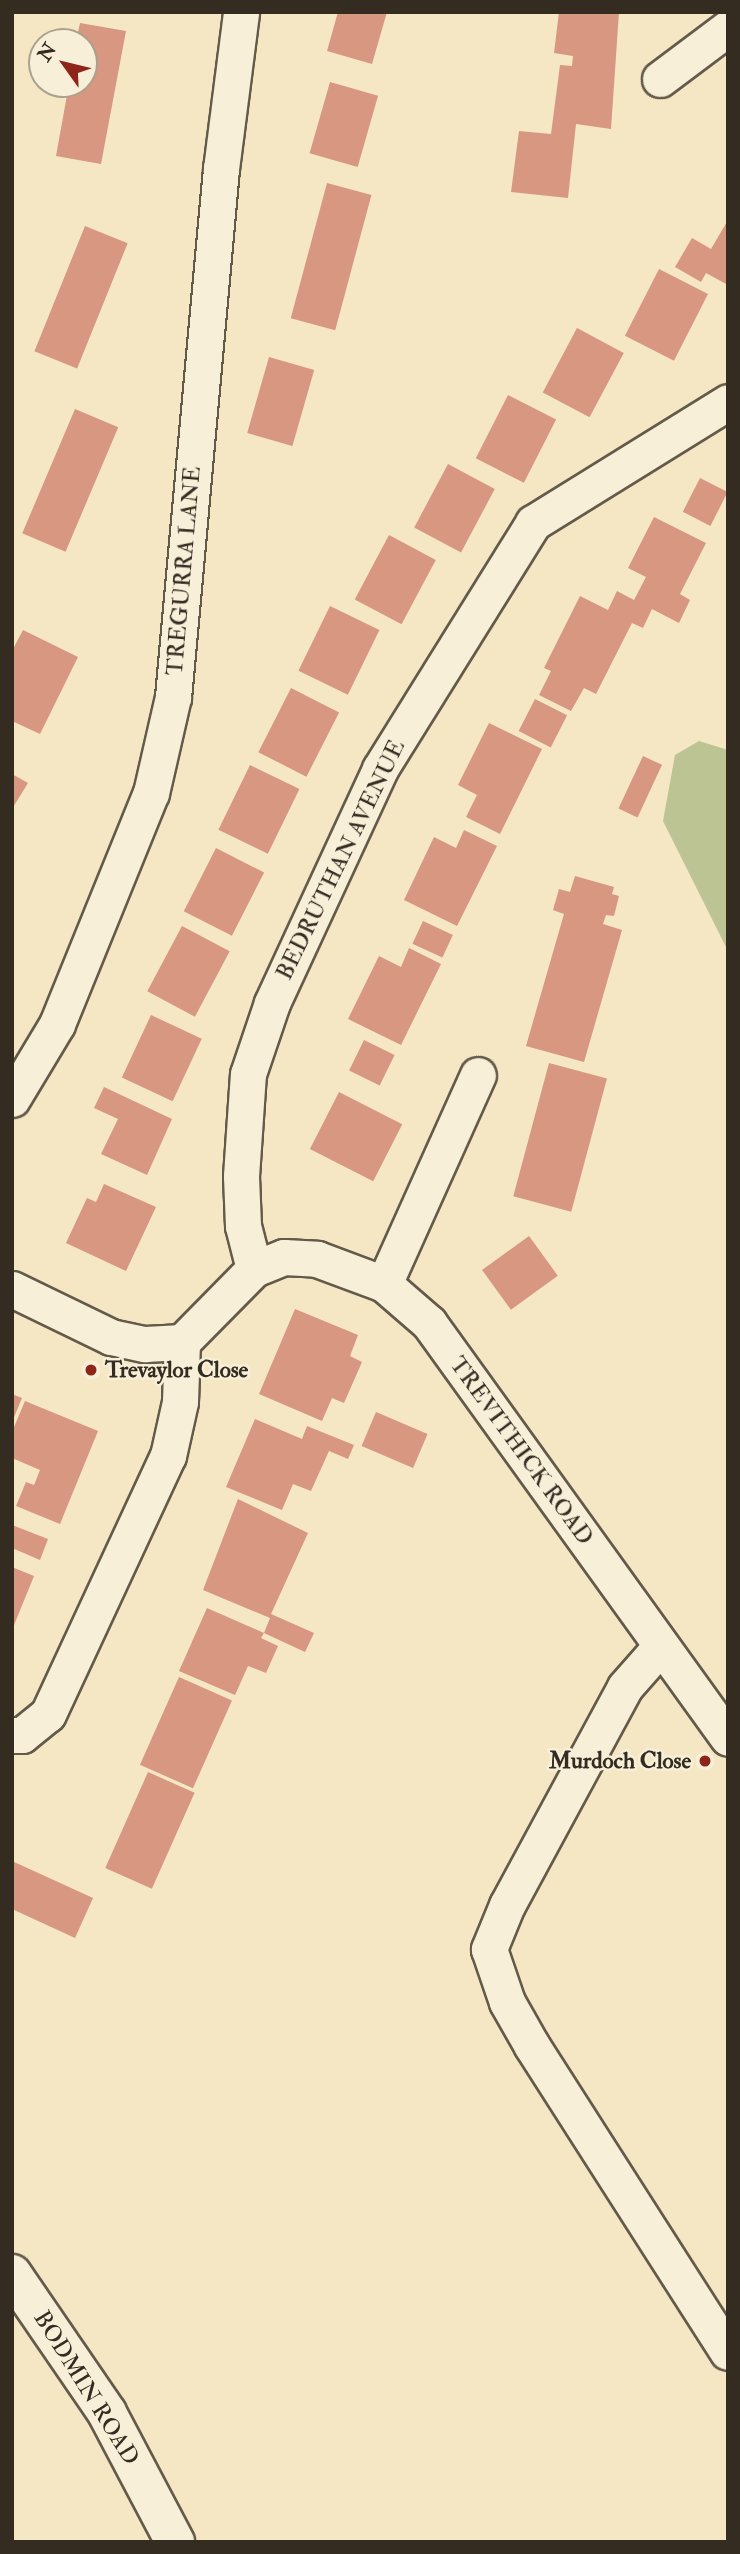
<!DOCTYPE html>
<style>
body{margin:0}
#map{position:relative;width:740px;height:2554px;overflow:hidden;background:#f5e6c4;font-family:"IM FELL Double Pica",serif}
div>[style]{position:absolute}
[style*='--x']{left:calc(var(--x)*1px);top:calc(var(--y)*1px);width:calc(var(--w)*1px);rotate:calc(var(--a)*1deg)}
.green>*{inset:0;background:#bdc494}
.building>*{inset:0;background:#d79780;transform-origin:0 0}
.roads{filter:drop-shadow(2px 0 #645a4a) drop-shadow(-2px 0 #645a4a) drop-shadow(0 2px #645a4a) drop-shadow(0 -2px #645a4a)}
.minor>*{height:35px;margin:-17.5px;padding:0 17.5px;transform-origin:17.5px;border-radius:17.5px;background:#f8efd9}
.tertiary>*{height:38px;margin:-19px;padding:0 19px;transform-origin:19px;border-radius:19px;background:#f8efd9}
.dots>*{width:19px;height:19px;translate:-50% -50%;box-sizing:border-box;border:4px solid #f8efd9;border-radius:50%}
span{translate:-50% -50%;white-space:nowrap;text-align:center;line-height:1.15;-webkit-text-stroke:5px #f8efd9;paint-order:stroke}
.street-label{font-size:23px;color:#342b21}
.poi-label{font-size:23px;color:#342b21;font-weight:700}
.left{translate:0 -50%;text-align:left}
.right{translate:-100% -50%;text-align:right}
.frame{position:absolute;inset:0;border:14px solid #342b21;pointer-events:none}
.north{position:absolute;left:28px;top:28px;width:70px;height:70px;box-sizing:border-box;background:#f8efd9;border:2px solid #aaa18f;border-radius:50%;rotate:304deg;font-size:19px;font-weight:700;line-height:28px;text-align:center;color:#342b21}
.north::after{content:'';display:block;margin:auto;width:24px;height:32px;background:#8f2418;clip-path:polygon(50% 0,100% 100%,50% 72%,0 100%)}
</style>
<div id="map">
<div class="green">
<i style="clip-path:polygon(699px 741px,728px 750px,728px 951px,663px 821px,675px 755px)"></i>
</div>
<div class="building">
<i style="clip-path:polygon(338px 12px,387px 12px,372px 64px,327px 51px)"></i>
<i style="clip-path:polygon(559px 12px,619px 12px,611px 129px,576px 124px,568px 198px,511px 192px,519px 131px,551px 134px,560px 65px,572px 66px,573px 56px,554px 53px)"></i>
<i style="clip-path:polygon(80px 23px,126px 31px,101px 164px,56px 156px,69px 84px,84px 84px,84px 42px,76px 42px)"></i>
<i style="left:330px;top:82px;width:50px;height:74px;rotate:16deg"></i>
<i style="left:327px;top:183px;width:46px;height:140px;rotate:15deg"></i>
<i style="clip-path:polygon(728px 220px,728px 285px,706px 273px,701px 282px,675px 267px,692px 238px,711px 249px)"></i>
<i style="left:85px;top:226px;width:46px;height:135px;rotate:22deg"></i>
<i style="left:659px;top:269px;width:55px;height:75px;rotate:27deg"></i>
<i style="left:577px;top:328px;width:53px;height:73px;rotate:28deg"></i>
<i style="left:269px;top:357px;width:47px;height:79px;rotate:16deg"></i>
<i style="left:508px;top:395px;width:54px;height:71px;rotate:27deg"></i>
<i style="left:75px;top:409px;width:47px;height:135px;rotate:23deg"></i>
<i style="left:448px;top:464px;width:53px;height:72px;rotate:28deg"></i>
<i style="left:700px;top:478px;width:31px;height:38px;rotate:27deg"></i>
<i style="clip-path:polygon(654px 517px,706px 543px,680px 594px,690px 600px,679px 623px,652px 609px,643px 628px,632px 623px,596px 694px,584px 688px,571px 711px,539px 695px,551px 671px,544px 668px,580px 596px,608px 610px,617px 591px,634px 600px,646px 577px,628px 568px)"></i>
<i style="left:389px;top:535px;width:53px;height:73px;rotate:28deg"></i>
<i style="left:330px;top:606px;width:55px;height:72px;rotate:26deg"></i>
<i style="clip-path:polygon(23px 630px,78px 657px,40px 734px,12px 721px,12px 651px)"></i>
<i style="left:291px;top:688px;width:54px;height:72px;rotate:27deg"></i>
<i style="left:535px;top:699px;width:36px;height:36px;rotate:27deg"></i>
<i style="clip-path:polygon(489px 723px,542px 749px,500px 834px,466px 817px,477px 795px,458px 785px)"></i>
<i style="left:643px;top:756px;width:21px;height:58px;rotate:25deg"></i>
<i style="left:250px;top:765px;width:55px;height:72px;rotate:26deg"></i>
<i style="clip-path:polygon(12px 774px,28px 783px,12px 809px)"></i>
<i style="clip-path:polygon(464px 830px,497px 846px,457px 926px,404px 900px,434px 837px,456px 848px)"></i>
<i style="left:216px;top:848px;width:54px;height:71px;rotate:27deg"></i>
<i style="clip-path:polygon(575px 876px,614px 887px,612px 894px,619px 896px,614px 916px,606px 915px,603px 924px,622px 930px,584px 1062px,526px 1046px,564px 914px,553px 910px,559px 889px,570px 892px)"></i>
<i style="left:423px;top:921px;width:33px;height:25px;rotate:25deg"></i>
<i style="left:182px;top:926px;width:54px;height:74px;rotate:28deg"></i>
<i style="clip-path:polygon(409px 948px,441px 964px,401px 1045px,348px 1019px,379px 956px,401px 967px)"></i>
<i style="left:151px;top:1015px;width:56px;height:69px;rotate:25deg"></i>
<i style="left:364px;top:1040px;width:34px;height:34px;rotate:26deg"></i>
<i style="left:549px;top:1063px;width:60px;height:138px;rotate:15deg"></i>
<i style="clip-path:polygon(104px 1087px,172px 1119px,147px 1175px,101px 1154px,118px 1119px,94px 1108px)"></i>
<i style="left:339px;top:1092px;width:71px;height:64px;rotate:27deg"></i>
<i style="clip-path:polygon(104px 1184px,156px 1207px,126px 1271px,66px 1243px,87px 1198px,96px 1202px)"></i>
<i style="left:529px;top:1236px;width:49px;height:58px;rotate:54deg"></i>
<i style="clip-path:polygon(295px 1309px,358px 1335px,350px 1356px,362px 1362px,344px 1403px,332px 1398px,322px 1421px,259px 1394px)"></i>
<i style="clip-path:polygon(12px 1394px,22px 1398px,12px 1422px)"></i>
<i style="clip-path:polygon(25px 1401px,98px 1431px,60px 1524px,16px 1506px,26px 1482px,34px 1485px,40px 1470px,12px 1458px,12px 1432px)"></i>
<i style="left:376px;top:1412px;width:56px;height:37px;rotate:23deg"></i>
<i style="clip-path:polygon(255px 1419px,302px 1439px,307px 1426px,354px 1445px,348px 1459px,329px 1451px,311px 1491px,293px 1484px,282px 1510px,226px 1487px)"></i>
<i style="clip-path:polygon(238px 1499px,308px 1533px,271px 1614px,314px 1633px,305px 1652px,264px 1633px,270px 1618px,203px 1590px)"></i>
<i style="clip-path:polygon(12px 1525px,48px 1539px,40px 1560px,12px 1548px)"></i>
<i style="clip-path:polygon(12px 1567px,34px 1576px,12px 1630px)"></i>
<i style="clip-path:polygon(207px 1608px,264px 1633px,261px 1638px,278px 1646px,266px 1673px,248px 1666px,235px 1695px,179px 1671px)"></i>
<i style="left:179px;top:1677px;width:58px;height:96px;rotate:24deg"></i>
<i style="left:148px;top:1772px;width:51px;height:105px;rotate:24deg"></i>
<i style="clip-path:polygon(12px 1861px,93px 1898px,75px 1938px,12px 1909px)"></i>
</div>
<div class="roads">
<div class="minor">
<i style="--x:660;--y:79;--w:85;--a:-36.9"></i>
<i style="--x:12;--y:1099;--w:87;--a:-59"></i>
<i style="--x:57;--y:1024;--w:249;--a:-67.9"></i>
<i style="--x:151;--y:793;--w:98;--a:-77.1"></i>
<i style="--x:173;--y:697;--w:530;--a:-84.81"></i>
<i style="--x:221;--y:169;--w:158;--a:-82.7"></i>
<i style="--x:254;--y:1269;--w:44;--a:-104.3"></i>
<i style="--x:243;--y:1226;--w:50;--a:-92.3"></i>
<i style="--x:241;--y:1176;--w:102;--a:-86.1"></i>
<i style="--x:248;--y:1074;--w:75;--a:-71.3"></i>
<i style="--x:272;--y:1003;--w:258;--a:-65.2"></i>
<i style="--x:380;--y:769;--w:290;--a:-58.1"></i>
<i style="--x:533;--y:523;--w:229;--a:-31.8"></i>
<i style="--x:384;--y:1284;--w:229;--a:-65.8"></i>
<i style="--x:12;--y:1289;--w:110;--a:25.9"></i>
<i style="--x:111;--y:1337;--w:35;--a:12"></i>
<i style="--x:145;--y:1344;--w:37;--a:-3"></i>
<i style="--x:182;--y:1342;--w:103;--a:-45.4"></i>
<i style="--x:254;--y:1269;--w:32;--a:-22"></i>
<i style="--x:284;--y:1257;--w:33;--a:3"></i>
<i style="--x:317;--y:1259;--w:72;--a:20.5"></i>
<i style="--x:384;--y:1284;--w:60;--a:40.9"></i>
<i style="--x:429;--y:1323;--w:511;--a:54.23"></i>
<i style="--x:661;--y:1646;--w:55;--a:131.3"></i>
<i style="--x:625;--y:1687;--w:248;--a:118.4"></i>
<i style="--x:507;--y:1905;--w:48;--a:112.2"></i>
<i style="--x:489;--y:1949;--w:56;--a:71.2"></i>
<i style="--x:507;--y:2002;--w:51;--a:60.4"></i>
<i style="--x:532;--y:2046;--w:363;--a:57.4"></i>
<i style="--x:12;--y:1735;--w:10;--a:0"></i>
<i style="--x:22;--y:1735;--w:33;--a:-39"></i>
<i style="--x:48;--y:1714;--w:285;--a:-65.1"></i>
<i style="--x:168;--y:1456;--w:55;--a:-77.5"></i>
<i style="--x:180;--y:1402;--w:60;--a:-88.1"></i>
</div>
<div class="tertiary">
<i style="--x:12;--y:2274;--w:168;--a:55.6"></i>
<i style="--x:107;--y:2413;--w:146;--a:62.2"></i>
</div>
</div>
<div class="dots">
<i style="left:91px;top:1370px;background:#8f2418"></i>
<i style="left:705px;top:1761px;background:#8f2418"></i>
</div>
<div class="street-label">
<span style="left:184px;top:571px;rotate:-85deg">TREGURRA LANE</span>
<span style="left:341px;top:860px;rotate:-64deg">BEDRUTHAN AVENUE</span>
<span style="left:521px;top:1451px;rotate:54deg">TREVITHICK ROAD</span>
<span style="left:86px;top:2388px;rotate:58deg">BODMIN ROAD</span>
</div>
<div class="poi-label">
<span class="left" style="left:105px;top:1370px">Trevaylor Close</span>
<span class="right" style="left:691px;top:1761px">Murdoch Close</span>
</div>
<div class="frame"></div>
<div class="north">N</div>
</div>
